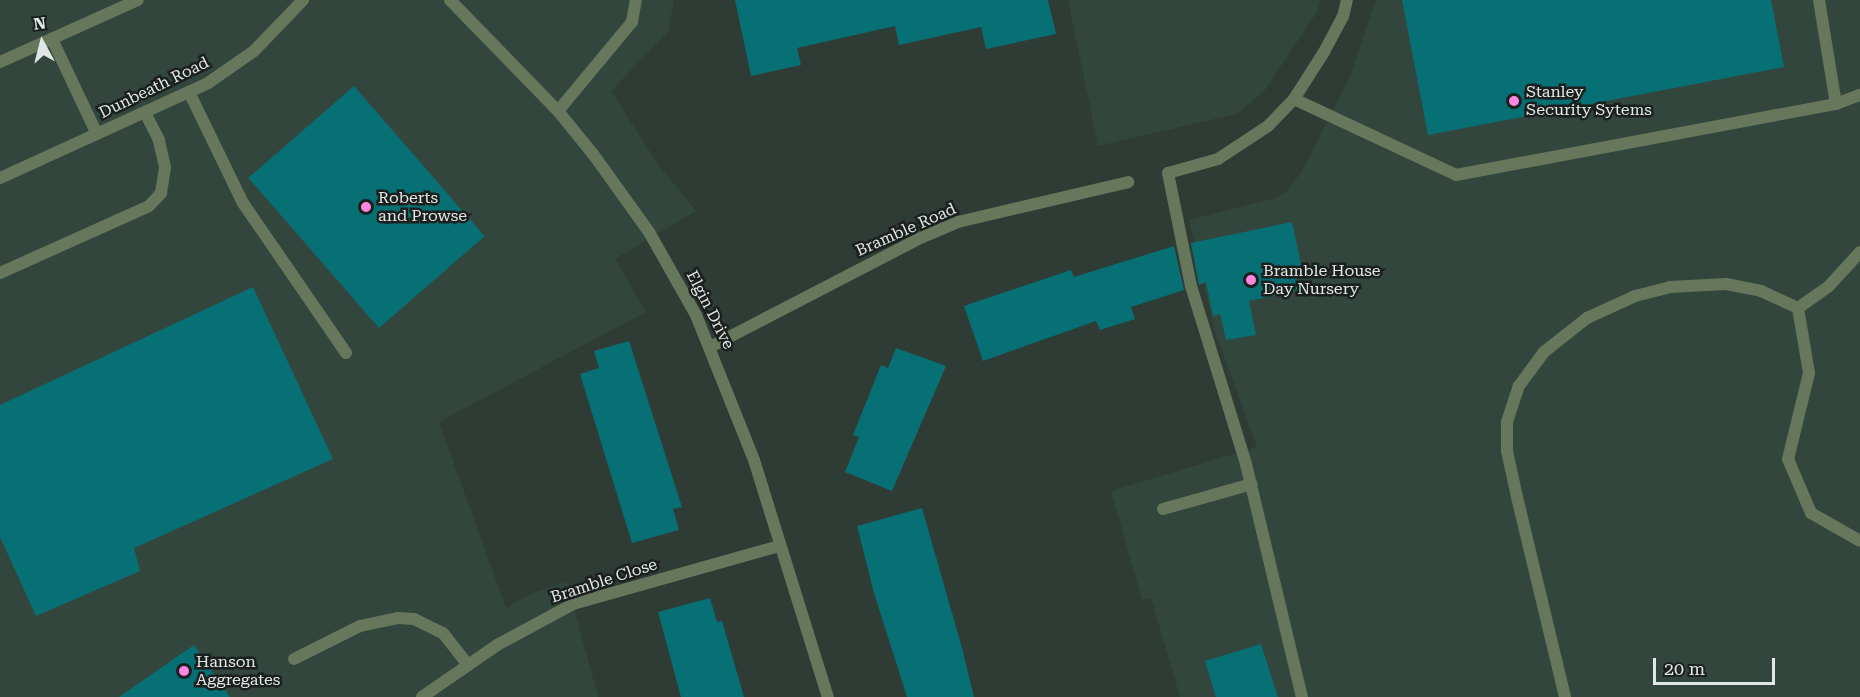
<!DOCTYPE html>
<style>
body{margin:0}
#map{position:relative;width:1860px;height:697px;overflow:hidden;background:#2f3b35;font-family:"Roboto Serif",serif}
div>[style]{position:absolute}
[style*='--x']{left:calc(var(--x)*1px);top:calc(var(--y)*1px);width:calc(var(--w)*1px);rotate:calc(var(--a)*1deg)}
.built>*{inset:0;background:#33463e}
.building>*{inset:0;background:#077075;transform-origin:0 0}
.lane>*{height:12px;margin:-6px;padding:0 6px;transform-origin:6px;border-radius:6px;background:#67775b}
.street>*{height:12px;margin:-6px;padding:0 6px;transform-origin:6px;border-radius:6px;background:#67775b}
.dots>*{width:16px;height:16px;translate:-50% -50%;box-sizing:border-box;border:3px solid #1b201e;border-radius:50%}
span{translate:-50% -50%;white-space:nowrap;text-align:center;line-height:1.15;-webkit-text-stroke:5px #1b201e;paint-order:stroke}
.street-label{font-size:16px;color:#e0e7e4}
.poi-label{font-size:16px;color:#e0e7e4}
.left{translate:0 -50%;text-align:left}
.north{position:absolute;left:12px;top:12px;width:60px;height:60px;-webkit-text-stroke:4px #1b201e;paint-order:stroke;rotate:353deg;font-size:16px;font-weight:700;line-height:24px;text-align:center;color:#e0e7e4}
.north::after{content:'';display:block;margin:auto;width:21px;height:27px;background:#e0e7e4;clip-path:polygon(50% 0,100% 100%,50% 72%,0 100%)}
.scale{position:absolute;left:1653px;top:658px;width:122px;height:27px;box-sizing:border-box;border:3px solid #e0e7e4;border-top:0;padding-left:8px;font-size:18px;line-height:21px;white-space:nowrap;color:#e0e7e4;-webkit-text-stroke:4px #1b201e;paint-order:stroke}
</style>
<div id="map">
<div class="built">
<i style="clip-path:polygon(0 0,674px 0,668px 32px,611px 91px,658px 164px,696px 211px,615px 259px,646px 312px,439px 422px,506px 608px,530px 594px,567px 582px,598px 697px,0 697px)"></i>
<i style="clip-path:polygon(1068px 0,1320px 0,1317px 12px,1265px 90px,1237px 114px,1098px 146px)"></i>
<i style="clip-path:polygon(1376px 0,1860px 0,1860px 697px,1180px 697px,1151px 598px,1142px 600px,1111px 491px,1257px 447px,1215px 332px,1189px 220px,1275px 198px,1286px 192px,1302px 171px,1349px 79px)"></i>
</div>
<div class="building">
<i style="clip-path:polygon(735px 0,1048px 0,1056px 34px,986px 49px,981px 27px,899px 45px,895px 26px,797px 48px,801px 65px,751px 76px)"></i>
<i style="clip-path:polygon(1402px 0,1771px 0,1784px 67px,1428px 135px)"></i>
<i style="left:354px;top:86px;width:199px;height:140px;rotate:49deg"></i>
<i style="clip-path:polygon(1292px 222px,1302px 269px,1295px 270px,1299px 290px,1249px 301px,1256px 335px,1226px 340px,1220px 314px,1213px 316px,1206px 282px,1199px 285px,1191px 243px)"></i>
<i style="clip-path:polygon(1174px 246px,1184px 290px,1131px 307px,1135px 319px,1100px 330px,1096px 321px,983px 361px,964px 306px,1071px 270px,1074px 277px)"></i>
<i style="clip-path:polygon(253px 287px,333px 459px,134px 548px,140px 571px,36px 616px,0 537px,0 405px)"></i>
<i style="clip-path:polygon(629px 341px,682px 507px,673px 509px,679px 530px,632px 543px,580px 374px,599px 368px,594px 351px)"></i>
<i style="clip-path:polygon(896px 348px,946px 366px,892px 491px,845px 472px,859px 437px,853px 435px,881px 365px,888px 368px)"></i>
<i style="clip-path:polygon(922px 508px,962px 648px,974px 697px,907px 697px,874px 593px,857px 526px)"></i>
<i style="clip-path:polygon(710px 598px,717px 622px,722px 621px,744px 697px,681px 697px,658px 612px)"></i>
<i style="clip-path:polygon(1261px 644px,1278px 697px,1216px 697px,1205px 661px)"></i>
<i style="clip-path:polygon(194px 645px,230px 697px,119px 697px)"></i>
</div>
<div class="lane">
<i style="--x:52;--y:39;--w:105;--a:64.7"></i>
<i style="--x:0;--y:62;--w:151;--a:-24.2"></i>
<i style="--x:189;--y:92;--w:123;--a:64.1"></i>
<i style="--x:243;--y:203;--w:182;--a:55.5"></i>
<i style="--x:1294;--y:99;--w:179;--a:25.1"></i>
<i style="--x:1456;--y:175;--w:387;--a:-10.6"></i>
<i style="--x:1836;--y:104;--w:105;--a:-99.3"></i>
<i style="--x:1836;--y:104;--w:26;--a:-21"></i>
<i style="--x:558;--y:111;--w:116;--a:-50.3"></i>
<i style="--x:632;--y:22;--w:22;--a:-80"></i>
<i style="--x:1168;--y:173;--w:115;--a:78.5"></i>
<i style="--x:1191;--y:286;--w:186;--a:72.8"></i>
<i style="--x:1246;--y:464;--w:240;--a:76.5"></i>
<i style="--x:0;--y:273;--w:163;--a:-24.2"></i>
<i style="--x:149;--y:206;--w:18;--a:-47"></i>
<i style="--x:161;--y:193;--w:26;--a:-81"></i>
<i style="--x:165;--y:167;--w:28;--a:-103"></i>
<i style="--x:159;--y:140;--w:31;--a:-117"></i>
<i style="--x:1798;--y:308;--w:38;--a:-35"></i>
<i style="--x:1829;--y:286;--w:46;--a:-47.6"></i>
<i style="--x:1163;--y:509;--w:92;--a:-15.7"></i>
<i style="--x:294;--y:659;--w:74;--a:-26.6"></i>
<i style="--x:360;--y:626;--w:38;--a:-12"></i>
<i style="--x:397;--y:618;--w:17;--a:3"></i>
<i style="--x:414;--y:619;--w:32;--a:26"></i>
<i style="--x:443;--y:633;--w:41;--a:52"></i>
<i style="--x:1565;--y:697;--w:206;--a:-103.5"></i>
<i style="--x:1517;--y:497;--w:47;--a:-102.3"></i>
<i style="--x:1507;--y:451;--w:29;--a:-90"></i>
<i style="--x:1507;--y:422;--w:38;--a:-72"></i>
<i style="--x:1519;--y:386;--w:42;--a:-53.7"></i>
<i style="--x:1544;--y:352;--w:55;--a:-38.3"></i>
<i style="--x:1587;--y:318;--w:53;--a:-24.6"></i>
<i style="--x:1635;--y:296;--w:36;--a:-14"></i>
<i style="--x:1670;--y:287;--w:56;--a:-3.1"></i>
<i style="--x:1726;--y:284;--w:36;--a:11"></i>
<i style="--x:1761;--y:291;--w:41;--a:24.7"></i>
<i style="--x:1798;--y:308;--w:66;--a:80.4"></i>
<i style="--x:1809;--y:373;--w:89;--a:103.7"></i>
<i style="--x:1788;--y:459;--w:59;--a:66.9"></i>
<i style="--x:1811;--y:513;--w:56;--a:29.7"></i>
</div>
<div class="street">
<i style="--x:450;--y:0;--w:155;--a:45.8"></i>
<i style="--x:558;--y:111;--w:55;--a:50.9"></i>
<i style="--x:593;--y:154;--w:96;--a:54.3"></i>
<i style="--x:649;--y:232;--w:95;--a:60.5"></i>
<i style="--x:696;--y:315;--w:156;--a:68.2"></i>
<i style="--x:754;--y:460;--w:248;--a:72.7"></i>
<i style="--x:1168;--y:173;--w:52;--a:-15.6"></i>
<i style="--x:1218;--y:159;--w:60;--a:-33.4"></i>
<i style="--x:1268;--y:126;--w:37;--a:-46"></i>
<i style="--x:1294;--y:99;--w:56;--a:-57.4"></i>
<i style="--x:1324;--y:52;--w:40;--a:-62"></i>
<i style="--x:1343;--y:17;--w:17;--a:-77"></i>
<i style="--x:0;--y:178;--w:229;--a:-24.5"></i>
<i style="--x:208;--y:83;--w:56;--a:-34.8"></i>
<i style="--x:254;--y:51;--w:71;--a:-46.1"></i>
<i style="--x:712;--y:346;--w:232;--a:-27.4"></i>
<i style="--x:918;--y:239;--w:43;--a:-23"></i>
<i style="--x:958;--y:222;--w:175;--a:-13.2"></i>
<i style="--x:422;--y:697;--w:91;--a:-34.7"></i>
<i style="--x:497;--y:645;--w:86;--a:-28.3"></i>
<i style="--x:573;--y:604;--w:215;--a:-15.7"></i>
</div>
<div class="dots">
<i style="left:1514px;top:101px;background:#fe86e0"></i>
<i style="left:366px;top:207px;background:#fe86e0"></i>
<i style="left:1251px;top:280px;background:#fe86e0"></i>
<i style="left:184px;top:671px;background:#fe86e0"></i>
</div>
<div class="street-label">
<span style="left:154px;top:88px;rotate:-26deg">Dunbeath Road</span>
<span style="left:906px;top:230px;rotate:-24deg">Bramble Road</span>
<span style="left:710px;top:310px;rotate:63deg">Elgin Drive</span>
<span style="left:604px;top:581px;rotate:-18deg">Bramble Close</span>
</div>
<div class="poi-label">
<span class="left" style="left:1526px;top:101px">Stanley<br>Security Sytems</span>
<span class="left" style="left:378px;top:207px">Roberts<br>and Prowse</span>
<span class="left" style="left:1263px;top:280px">Bramble House<br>Day Nursery</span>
<span class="left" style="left:196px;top:671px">Hanson<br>Aggregates</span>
</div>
<div class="north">N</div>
<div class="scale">20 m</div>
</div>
